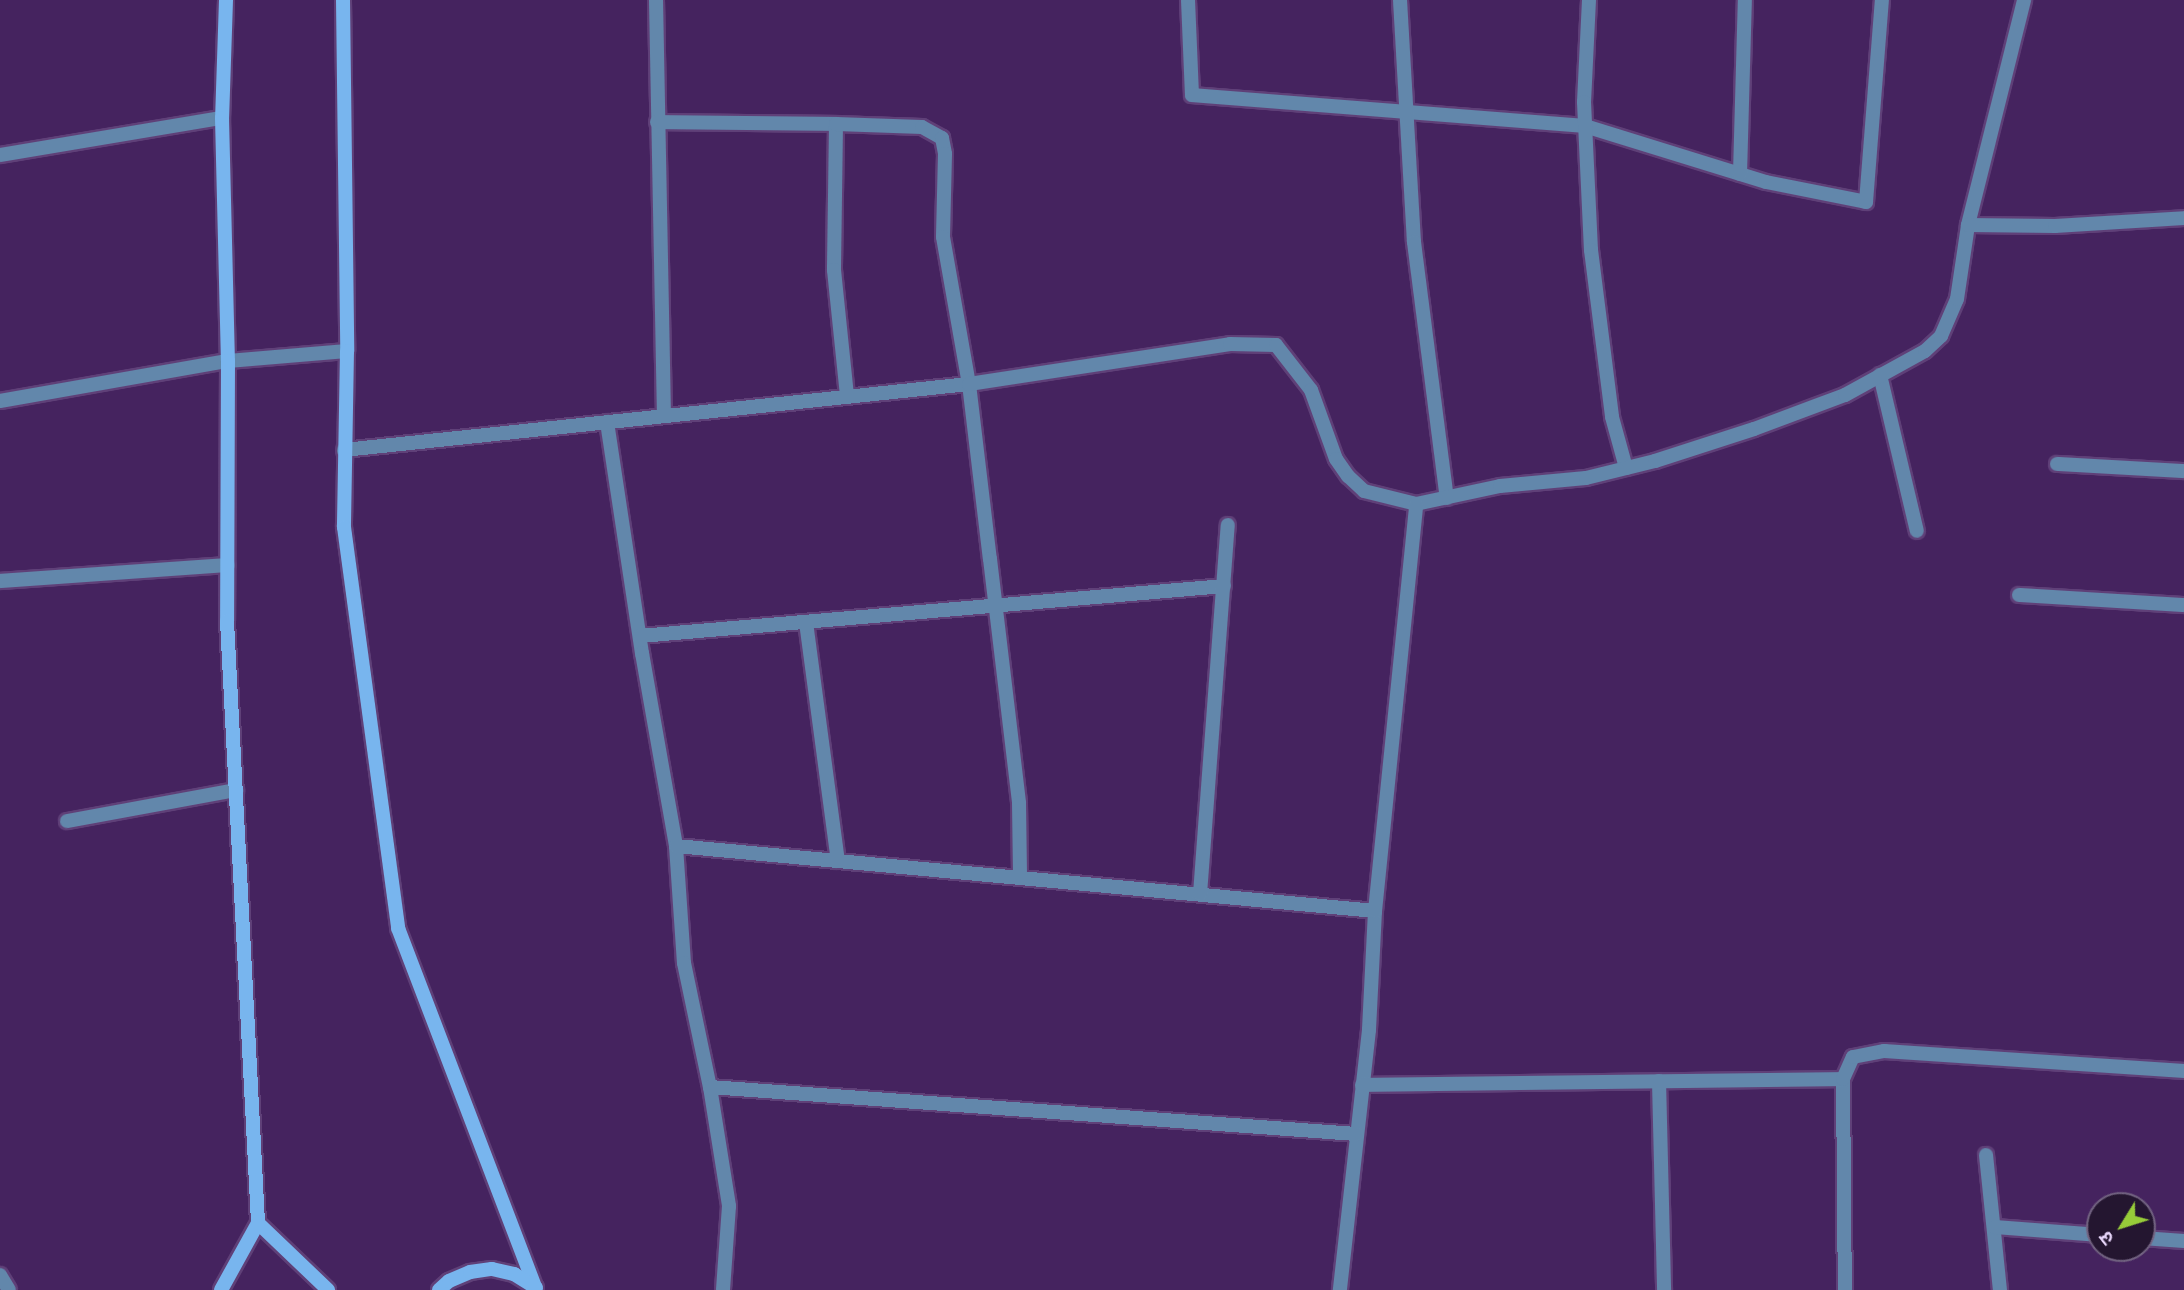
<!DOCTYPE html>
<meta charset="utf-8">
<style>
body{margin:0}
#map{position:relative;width:2184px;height:1290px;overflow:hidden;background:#45235f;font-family:"Noto Sans","Noto Sans Devanagari",sans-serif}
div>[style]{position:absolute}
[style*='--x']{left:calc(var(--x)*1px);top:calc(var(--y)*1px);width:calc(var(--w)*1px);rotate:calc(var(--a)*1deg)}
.roads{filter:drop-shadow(2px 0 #5f4078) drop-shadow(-2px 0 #5f4078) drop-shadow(0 2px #5f4078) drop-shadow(0 -2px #5f4078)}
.street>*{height:14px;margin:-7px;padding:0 7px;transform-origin:7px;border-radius:7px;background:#6287ab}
.secondary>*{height:14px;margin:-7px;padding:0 7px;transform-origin:7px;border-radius:7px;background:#78b5ee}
span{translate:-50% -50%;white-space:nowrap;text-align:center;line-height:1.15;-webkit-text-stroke:5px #241630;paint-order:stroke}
.north{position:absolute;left:2086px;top:1192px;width:70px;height:70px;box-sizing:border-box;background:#241630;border:2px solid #726381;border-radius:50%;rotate:232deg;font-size:19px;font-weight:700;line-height:28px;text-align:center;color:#e8d6fb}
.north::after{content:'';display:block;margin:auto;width:24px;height:32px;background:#97cc39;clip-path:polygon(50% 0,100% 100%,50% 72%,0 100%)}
</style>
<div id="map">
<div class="roads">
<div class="street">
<i style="--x:656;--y:0;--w:416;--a:88.9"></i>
<i style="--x:1188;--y:0;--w:95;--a:87.6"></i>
<i style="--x:1192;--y:95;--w:394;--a:4.5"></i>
<i style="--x:1585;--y:126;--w:189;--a:17.2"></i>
<i style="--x:1766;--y:182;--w:102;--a:11.3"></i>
<i style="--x:1866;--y:202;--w:203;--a:-85.5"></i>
<i style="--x:1400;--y:0;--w:242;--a:86.7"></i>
<i style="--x:1414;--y:242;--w:258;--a:82.7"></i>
<i style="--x:1589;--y:0;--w:102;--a:92.8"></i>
<i style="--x:1584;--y:102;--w:148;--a:87.3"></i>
<i style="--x:1591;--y:250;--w:168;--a:82.8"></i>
<i style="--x:1612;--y:417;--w:53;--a:74.6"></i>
<i style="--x:657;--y:122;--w:179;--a:0.6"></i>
<i style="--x:836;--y:124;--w:146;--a:90.8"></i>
<i style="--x:834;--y:270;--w:127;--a:84.1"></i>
<i style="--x:836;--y:124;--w:86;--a:2"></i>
<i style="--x:922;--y:127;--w:23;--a:29"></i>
<i style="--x:942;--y:138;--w:16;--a:79"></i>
<i style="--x:945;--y:154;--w:83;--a:91.4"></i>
<i style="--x:943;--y:237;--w:149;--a:80"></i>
<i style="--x:969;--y:384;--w:176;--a:83.2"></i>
<i style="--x:990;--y:559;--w:246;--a:83.2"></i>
<i style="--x:1019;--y:803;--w:74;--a:89.2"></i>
<i style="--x:0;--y:155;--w:225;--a:-9.5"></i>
<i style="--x:1740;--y:174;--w:174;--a:-88.4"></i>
<i style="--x:1968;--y:225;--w:232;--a:-76"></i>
<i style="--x:1880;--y:375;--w:160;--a:76.7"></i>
<i style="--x:0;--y:401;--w:231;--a:-10"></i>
<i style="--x:228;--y:361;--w:119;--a:-4.8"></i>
<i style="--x:607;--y:422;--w:234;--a:81.4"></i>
<i style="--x:642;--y:653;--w:196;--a:80"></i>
<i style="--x:676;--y:846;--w:117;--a:86.1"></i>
<i style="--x:684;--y:963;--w:127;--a:78.2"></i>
<i style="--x:710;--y:1087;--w:121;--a:80.9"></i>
<i style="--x:729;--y:1206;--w:84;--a:94.1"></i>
<i style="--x:344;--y:450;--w:628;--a:-6.03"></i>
<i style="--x:969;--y:384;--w:264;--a:-8.7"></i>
<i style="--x:1230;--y:344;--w:46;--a:1.2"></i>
<i style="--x:1276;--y:345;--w:57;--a:52.1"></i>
<i style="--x:1311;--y:390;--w:73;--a:70.1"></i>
<i style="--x:1336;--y:459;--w:21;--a:55"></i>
<i style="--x:1348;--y:476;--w:22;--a:43"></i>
<i style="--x:1364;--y:491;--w:54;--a:14"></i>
<i style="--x:1416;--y:504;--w:86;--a:-12.1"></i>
<i style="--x:1500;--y:486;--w:86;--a:-5.3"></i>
<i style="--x:1586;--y:478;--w:71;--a:-13.8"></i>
<i style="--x:1655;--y:461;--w:104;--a:-17.9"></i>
<i style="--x:1754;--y:429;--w:97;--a:-20.5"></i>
<i style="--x:1845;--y:395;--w:91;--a:-28.8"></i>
<i style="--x:1925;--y:351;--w:22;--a:-43"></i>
<i style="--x:1941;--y:336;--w:40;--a:-66.6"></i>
<i style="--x:1957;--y:299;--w:75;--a:-81.5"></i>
<i style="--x:1968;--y:225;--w:87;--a:0.7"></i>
<i style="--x:2055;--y:226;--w:129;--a:-3.5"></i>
<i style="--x:2057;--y:464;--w:127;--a:3.2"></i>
<i style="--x:0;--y:581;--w:228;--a:-4"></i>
<i style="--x:2019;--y:595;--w:165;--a:3.5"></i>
<i style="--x:806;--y:622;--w:241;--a:82.4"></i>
<i style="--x:640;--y:636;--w:586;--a:-4.89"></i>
<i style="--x:67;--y:821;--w:172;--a:-10.4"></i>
<i style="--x:676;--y:846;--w:702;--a:5.31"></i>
<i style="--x:1375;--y:911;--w:119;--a:92.9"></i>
<i style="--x:1369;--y:1030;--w:262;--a:96.4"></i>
<i style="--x:1200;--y:894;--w:370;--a:-85.7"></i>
<i style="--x:1375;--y:911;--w:409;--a:-84.2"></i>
<i style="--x:1843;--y:1079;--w:211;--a:89.5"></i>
<i style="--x:1659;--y:1081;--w:209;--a:88.6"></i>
<i style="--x:1362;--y:1085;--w:481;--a:-0.7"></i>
<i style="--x:1843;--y:1079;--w:24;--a:-66"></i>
<i style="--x:1853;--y:1057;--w:32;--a:-11"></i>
<i style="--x:1884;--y:1051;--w:301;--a:3.8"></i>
<i style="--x:710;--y:1087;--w:648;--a:4.16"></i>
<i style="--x:1986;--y:1155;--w:136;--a:84.1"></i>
<i style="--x:1995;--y:1227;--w:105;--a:4.4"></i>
<i style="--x:2142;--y:1238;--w:42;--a:4.1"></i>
<i style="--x:0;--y:1275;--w:17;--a:59"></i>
</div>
<div class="secondary">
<i style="--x:226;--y:0;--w:118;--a:91.9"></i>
<i style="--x:222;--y:118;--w:243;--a:88.6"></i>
<i style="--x:228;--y:361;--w:260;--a:90.2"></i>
<i style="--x:227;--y:621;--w:603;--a:87.05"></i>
<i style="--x:258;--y:1223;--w:97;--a:43.7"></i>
<i style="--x:343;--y:0;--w:351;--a:89.3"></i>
<i style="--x:347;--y:351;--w:176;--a:91"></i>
<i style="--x:344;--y:527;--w:405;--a:82.3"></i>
<i style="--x:398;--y:928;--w:382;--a:69.1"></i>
<i style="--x:221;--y:1290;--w:77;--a:-61.1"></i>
<i style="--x:439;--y:1290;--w:13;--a:-42"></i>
<i style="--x:449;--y:1281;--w:23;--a:-23"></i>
<i style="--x:470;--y:1272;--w:22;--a:-8"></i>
<i style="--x:492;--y:1269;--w:23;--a:13"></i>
<i style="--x:514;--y:1274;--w:26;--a:32"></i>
</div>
</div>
<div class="north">उ</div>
</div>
